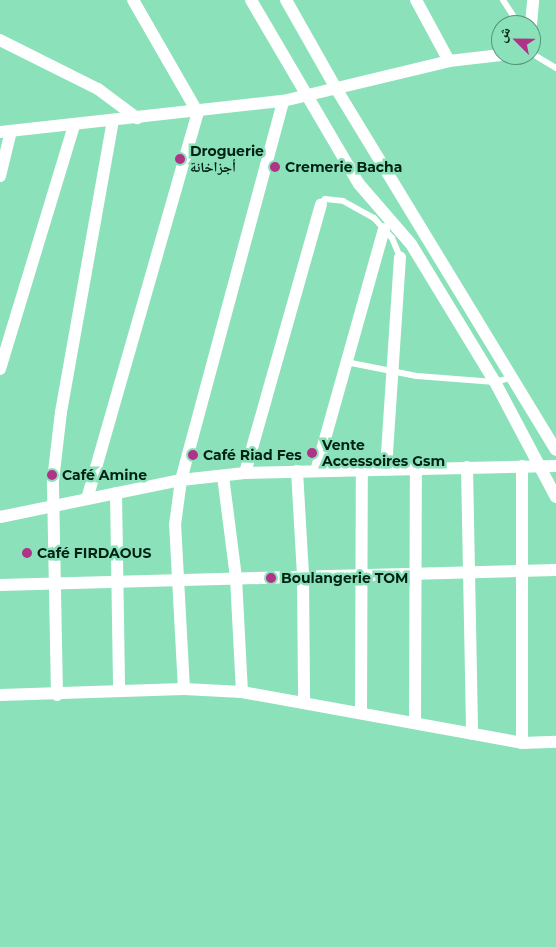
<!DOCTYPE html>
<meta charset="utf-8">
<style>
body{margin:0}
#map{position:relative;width:556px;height:947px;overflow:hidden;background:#8be1ba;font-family:Montserrat,"Noto Naskh Arabic",sans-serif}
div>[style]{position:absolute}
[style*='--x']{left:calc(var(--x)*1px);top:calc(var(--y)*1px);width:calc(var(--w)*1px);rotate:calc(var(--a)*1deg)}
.service>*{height:6px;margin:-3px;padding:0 3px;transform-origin:3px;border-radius:3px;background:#fff}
.minor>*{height:12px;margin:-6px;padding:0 6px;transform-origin:6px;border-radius:6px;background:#fff}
.dots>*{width:14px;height:14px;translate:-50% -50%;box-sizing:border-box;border:2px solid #8be1ba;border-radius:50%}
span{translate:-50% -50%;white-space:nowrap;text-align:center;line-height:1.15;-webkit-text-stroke:5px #8be1ba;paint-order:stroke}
.poi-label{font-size:14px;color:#002214;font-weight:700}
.left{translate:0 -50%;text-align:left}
.north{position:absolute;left:491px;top:15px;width:50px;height:50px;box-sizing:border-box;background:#8be1ba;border:1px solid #539578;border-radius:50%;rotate:293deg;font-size:14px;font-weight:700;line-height:20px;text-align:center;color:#002214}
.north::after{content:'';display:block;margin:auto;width:18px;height:22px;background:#af3487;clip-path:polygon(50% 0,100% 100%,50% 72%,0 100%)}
</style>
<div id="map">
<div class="service">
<i style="--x:503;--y:0;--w:30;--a:57"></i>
<i style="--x:531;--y:53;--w:29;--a:31"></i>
<i style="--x:321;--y:205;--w:7;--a:-56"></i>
<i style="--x:325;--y:199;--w:18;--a:6"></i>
<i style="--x:343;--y:201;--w:35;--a:29"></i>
<i style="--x:374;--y:218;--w:27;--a:48"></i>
<i style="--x:392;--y:238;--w:21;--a:67"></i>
<i style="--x:346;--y:362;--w:72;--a:11.2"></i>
<i style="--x:417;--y:376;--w:78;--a:4.4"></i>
<i style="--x:495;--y:382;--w:16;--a:-15"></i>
</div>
<div class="minor">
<i style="--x:251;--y:0;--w:213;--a:59.6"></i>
<i style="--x:359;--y:184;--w:79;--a:49.1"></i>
<i style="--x:411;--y:244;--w:162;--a:58.7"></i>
<i style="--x:495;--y:382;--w:130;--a:62.1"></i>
<i style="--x:286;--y:0;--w:103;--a:60.5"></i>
<i style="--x:337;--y:90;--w:421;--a:58.7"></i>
<i style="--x:416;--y:0;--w:69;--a:61.6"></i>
<i style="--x:531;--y:25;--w:25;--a:-85"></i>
<i style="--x:0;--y:40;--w:110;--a:26.6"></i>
<i style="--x:98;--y:89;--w:49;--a:36.6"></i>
<i style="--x:0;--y:132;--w:285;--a:-6.3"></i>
<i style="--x:283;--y:101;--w:171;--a:-13.5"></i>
<i style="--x:449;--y:61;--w:52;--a:-6.6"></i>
<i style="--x:0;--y:176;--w:46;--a:-76.3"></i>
<i style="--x:0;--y:369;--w:255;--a:-73.1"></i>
<i style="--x:522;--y:466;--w:277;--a:90"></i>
<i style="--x:467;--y:467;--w:267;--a:88.9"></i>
<i style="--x:386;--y:468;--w:211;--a:-86.2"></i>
<i style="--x:297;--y:471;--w:105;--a:86.7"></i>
<i style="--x:303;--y:576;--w:126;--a:89.5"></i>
<i style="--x:316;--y:471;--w:251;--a:-74.3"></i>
<i style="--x:245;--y:473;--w:279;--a:-74.2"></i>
<i style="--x:223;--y:476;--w:103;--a:82.7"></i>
<i style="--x:236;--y:578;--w:114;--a:87"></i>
<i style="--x:116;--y:493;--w:198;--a:89.1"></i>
<i style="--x:87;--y:499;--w:402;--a:-74"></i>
<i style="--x:198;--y:113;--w:130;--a:-119.9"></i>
<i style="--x:0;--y:517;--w:185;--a:-11.6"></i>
<i style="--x:181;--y:480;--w:64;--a:-6.2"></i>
<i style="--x:245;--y:473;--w:311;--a:-1.3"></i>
<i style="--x:0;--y:585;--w:556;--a:-1.55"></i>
<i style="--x:184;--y:689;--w:164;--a:-93.1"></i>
<i style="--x:175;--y:525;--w:45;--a:-82.4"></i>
<i style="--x:181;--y:480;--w:392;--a:-74.9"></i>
<i style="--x:0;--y:695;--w:184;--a:-1.9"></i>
<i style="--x:184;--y:689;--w:58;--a:3"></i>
<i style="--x:242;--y:692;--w:285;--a:10.3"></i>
<i style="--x:522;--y:743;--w:34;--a:-2"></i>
<i style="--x:57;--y:695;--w:215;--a:-91.1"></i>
<i style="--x:53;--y:480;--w:68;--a:-83.3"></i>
<i style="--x:61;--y:412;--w:296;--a:-79.9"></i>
<i style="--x:361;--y:713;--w:243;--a:-89.8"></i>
<i style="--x:415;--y:723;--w:254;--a:-89.8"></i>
</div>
<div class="dots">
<i style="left:180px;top:159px;background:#af3487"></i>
<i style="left:275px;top:167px;background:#af3487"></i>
<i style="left:312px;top:453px;background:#af3487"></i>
<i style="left:193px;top:455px;background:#af3487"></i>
<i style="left:52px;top:475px;background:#af3487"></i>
<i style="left:27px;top:553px;background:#af3487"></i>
<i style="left:271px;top:578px;background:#af3487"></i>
</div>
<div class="poi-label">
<span class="left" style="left:190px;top:159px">Droguerie<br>أجزاخانة</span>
<span class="left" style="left:285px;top:167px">Cremerie Bacha</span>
<span class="left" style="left:322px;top:453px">Vente<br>Accessoires Gsm</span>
<span class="left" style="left:203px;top:455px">Café Riad Fes</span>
<span class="left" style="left:62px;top:475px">Café Amine</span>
<span class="left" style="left:37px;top:553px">Café FIRDAOUS</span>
<span class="left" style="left:281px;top:578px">Boulangerie TOM</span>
</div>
<div class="north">ش</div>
</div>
